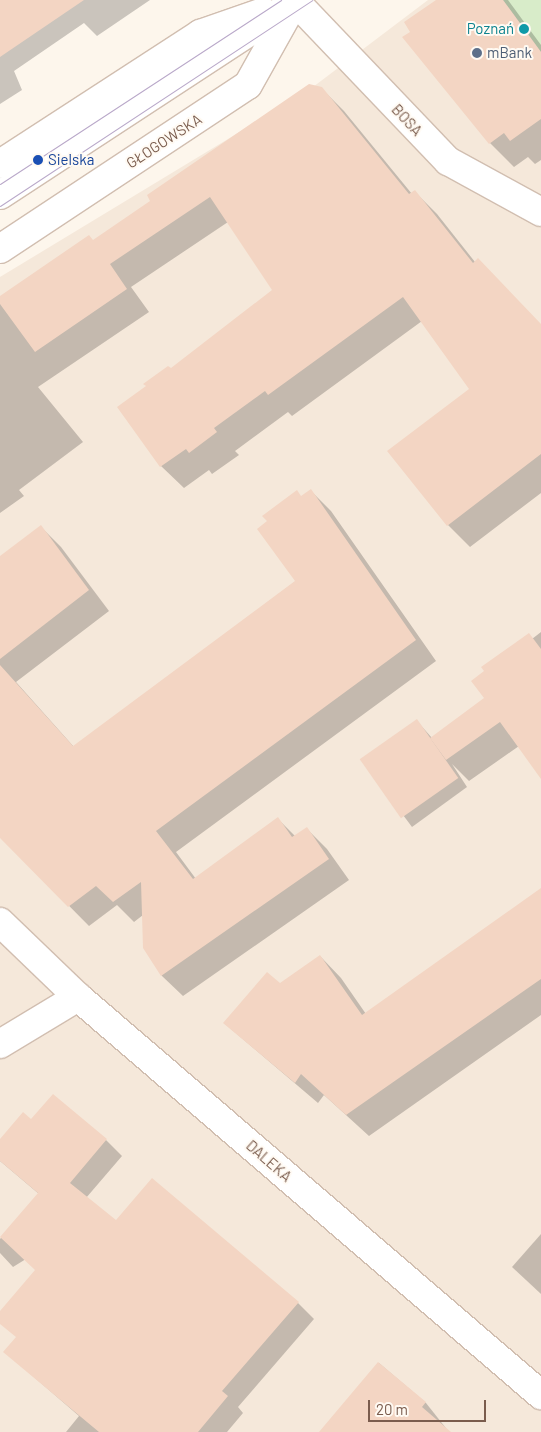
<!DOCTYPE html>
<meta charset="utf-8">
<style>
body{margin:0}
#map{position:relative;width:541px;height:1432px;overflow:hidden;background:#fdf6ec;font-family:Barlow,sans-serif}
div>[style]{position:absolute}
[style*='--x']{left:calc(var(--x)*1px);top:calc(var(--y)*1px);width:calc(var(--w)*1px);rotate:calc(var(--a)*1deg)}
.residential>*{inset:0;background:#f5e8da}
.green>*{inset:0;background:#d8ecc9}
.shadow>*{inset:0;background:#0003}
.building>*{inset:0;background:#f3d5c3;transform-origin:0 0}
.roads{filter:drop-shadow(1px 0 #d1beb0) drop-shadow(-1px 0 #d1beb0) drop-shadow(0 1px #d1beb0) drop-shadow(0 -1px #d1beb0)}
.minor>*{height:28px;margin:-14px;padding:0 14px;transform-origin:14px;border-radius:14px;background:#fff}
.tram>*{height:1px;margin:-0.5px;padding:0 0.5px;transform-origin:0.5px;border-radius:0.5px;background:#b9a8c9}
.dots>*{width:14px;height:14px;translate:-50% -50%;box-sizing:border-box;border:2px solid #fffaf3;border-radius:50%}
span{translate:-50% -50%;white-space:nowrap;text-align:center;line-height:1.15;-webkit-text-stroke:4px #fffaf3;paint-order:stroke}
.culture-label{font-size:15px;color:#0d838f}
.right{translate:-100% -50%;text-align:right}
.service-label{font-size:15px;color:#4e5e75}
.left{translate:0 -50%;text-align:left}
.street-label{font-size:15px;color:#7a5c4d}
.transit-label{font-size:15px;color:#164399}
.scale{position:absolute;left:368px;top:1400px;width:118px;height:22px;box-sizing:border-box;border:2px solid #7a5c4d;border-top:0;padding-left:6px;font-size:15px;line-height:18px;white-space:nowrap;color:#7a5c4d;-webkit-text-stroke:4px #fffaf3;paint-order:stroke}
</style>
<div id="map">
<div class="residential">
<i style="clip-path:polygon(428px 0,541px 0,541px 1432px,0 1432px,0 277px,309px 90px)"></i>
</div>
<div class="green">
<i style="clip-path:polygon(503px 0,541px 0,541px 52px)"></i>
</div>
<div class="shadow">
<i style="clip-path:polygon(8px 0,150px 0,97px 36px,84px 23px,14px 71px,22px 90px,0 104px,0 11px)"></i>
<i style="clip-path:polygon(438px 0,508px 0,541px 45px,541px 160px,535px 164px,528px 157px,514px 167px,490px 143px,412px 32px)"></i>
<i style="clip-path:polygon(321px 88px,344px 111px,412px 194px,414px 191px,437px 214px,475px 262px,541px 326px,541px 493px,470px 547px,448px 525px,470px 389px,422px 321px,292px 416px,288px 412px,235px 451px,239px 455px,212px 474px,209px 470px,184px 488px,161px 466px,171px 370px,274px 291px,228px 222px,131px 287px,149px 312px,38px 387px,83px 442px,19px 490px,24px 496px,0 513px,0 298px,93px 241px)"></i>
<i style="clip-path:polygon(311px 491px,331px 511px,436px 661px,176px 852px,196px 879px,278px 819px,295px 836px,307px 829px,327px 849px,349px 880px,183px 996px,162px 976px,145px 948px,143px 915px,134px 922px,117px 905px,89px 926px,0 836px,0 557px,41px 527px,61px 547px,109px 611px,16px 682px,74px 747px,296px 581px,302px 497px)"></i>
<i style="clip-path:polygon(541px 632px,541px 777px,519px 746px,469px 781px,452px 764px,467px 787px,412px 827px,362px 760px,417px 721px,432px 738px,485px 699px,532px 639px)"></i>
<i style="clip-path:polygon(541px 890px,541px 1015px,369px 1136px,324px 1095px,318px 1103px,224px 1023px,320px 956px,341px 978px,366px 1014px)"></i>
<i style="clip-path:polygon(31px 1121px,106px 1140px,122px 1156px,86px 1198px,116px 1222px,298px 1303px,314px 1319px,238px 1407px,243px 1413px,227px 1432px,66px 1432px,79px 1416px,5px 1352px,17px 1337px,0 1319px,0 1313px,68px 1233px,13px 1267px,0 1253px,0 1239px,39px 1194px,0 1161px,0 1141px)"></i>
<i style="clip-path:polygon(541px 1234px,541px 1294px,512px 1267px)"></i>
<i style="clip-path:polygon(379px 1363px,426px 1403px,449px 1432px,338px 1432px)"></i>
</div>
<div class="building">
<i style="clip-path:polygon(0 0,84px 0,0 57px)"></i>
<i style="clip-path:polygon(436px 0,503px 0,541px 52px,541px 119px,510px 141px,504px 133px,489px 144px,402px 37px,410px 32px,404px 22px)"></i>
<i style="clip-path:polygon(309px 84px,322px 87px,409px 194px,415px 190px,473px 263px,478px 258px,541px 324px,541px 454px,447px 526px,387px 451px,469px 389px,403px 297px,268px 395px,265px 391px,214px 428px,217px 432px,189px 453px,186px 449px,160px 467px,117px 407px,146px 386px,143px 384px,168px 366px,171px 368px,272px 290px,210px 197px,110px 264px,127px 289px,35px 352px,0 304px,0 296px,89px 235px,93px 240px,150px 201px,147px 195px)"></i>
<i style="clip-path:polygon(311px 489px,416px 640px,156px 831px,193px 879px,278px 817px,292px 837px,307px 827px,329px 859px,161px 976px,143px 948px,141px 882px,113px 902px,96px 886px,68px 907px,0 838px,0 665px,73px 746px,295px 581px,257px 529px,267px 521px,262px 516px,297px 490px,301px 496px)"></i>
<i style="clip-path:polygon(41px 525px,89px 590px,0 659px,0 556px)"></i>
<i style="clip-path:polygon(529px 633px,541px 649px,541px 779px,500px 722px,446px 760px,430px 738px,484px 698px,471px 681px,484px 671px,481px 667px)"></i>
<i style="left:417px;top:719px;width:72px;height:70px;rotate:55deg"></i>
<i style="clip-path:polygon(541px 888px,541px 979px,346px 1115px,301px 1074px,295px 1083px,223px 1023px,267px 972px,280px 983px,320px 955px,362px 1015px)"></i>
<i style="clip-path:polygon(53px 1094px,107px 1139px,70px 1183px,116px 1220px,152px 1178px,299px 1302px,222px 1391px,228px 1396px,198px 1432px,99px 1432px,3px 1352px,16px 1337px,0 1324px,0 1311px,35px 1270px,0 1237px,38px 1193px,0 1161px,0 1139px,23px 1112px,31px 1119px)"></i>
<i style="clip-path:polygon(378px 1362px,426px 1402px,422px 1407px,451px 1432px,319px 1432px)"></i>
</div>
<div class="roads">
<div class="minor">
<i style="--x:294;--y:0;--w:223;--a:46.3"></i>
<i style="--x:448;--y:161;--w:106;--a:28.7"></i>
<i style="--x:0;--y:164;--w:239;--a:-33"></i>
<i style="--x:200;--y:34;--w:67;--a:-19.2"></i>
<i style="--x:0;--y:195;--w:349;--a:-33.2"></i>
<i style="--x:0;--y:249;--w:297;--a:-33.5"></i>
<i style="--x:248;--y:85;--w:96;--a:-60.8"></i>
<i style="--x:0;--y:922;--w:108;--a:43.9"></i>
<i style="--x:78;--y:997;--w:611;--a:40.68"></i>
<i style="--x:0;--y:1044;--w:91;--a:-31.1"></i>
</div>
</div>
<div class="tram">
<i style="--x:0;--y:184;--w:336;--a:-33.2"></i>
<i style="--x:0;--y:206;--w:374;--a:-33.4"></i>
</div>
<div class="dots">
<i style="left:524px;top:29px;background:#0f9aa8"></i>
<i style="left:477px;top:53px;background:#5c6f8a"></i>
<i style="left:38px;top:160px;background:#1a4fb4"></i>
</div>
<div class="culture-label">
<span class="right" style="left:514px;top:29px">Poznań</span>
</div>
<div class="service-label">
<span class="left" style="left:487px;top:53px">mBank</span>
</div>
<div class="street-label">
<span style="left:407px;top:120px;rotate:47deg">BOSA</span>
<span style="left:164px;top:141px;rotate:-33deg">GŁOGOWSKA</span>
<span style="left:269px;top:1161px;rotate:41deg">DALEKA</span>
</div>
<div class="transit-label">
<span class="left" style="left:48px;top:160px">Sielska</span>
</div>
<div class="scale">20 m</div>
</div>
